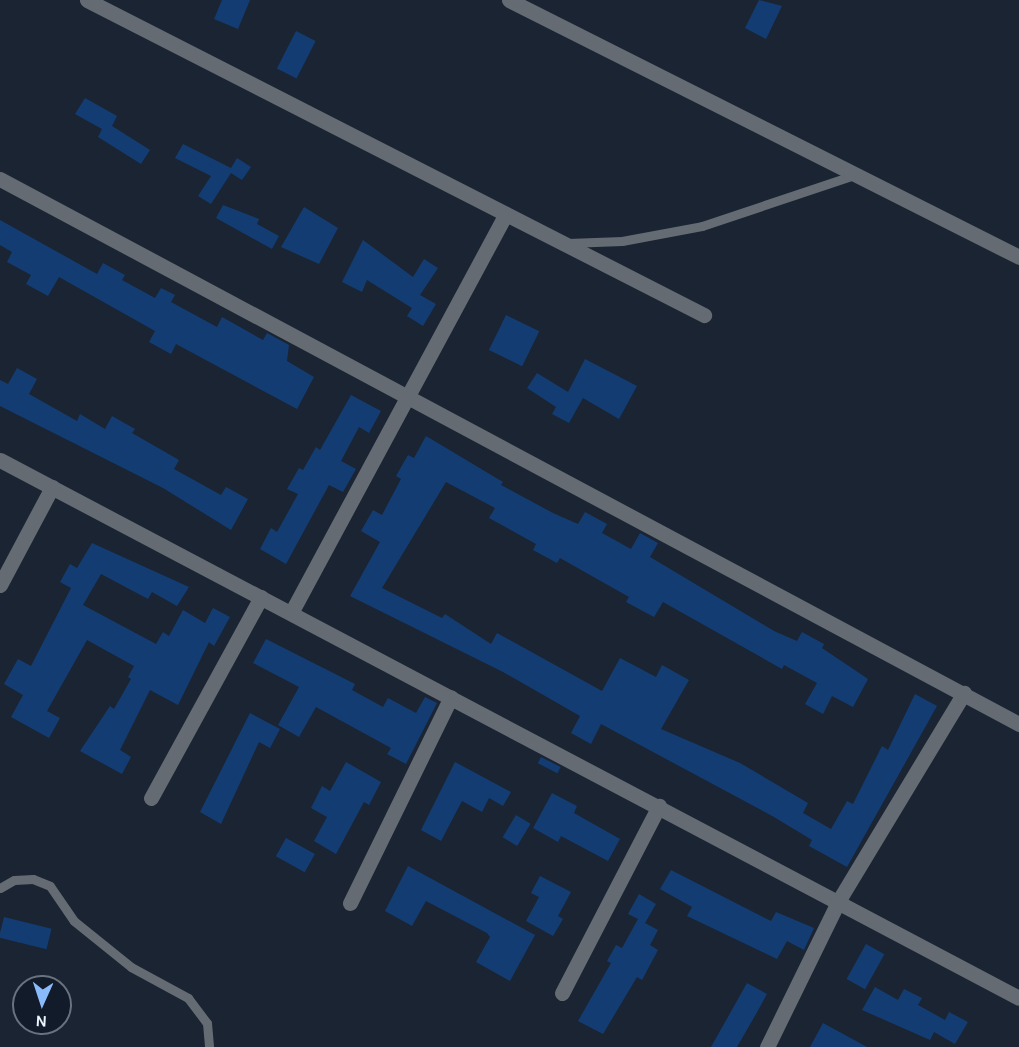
<!DOCTYPE html>
<style>
body{margin:0}
#map{position:relative;width:1019px;height:1047px;overflow:hidden;background:#1a2433;font-family:Karla,sans-serif}
div>[style]{position:absolute}
[style*='--x']{left:calc(var(--x)*1px);top:calc(var(--y)*1px);width:calc(var(--w)*1px);rotate:calc(var(--a)*1deg)}
.building>*{inset:0;background:#133d72;transform-origin:0 0}
.service>*{height:9px;margin:-4.5px;padding:0 4.5px;transform-origin:4.5px;border-radius:4.5px;background:#656b73}
.minor>*{height:15px;margin:-7.5px;padding:0 7.5px;transform-origin:7.5px;border-radius:7.5px;background:#656b73}
span{translate:-50% -50%;white-space:nowrap;text-align:center;line-height:1.15;-webkit-text-stroke:4.5px #111b29;paint-order:stroke}
.north{position:absolute;left:12px;top:975px;width:60px;height:60px;box-sizing:border-box;background:#111b29;border:2px solid #69727f;border-radius:50%;rotate:183deg;font-size:16px;font-weight:700;line-height:24px;text-align:center;color:#edf5ff}
.north::after{content:'';display:block;margin:auto;width:21px;height:27px;background:#89bafc;clip-path:polygon(50% 0,100% 100%,50% 72%,0 100%)}
</style>
<div id="map">
<div class="building">
<i style="clip-path:polygon(222px 0,250px 0,238px 29px,214px 19px)"></i>
<i style="clip-path:polygon(759px 0,782px 6px,766px 39px,745px 28px)"></i>
<i style="left:296px;top:31px;width:22px;height:42px;rotate:27deg"></i>
<i style="clip-path:polygon(85px 98px,117px 116px,112px 126px,150px 150px,141px 164px,98px 137px,102px 129px,75px 114px)"></i>
<i style="clip-path:polygon(183px 144px,231px 168px,237px 158px,251px 167px,242px 180px,231px 173px,211px 204px,198px 196px,211px 176px,175px 158px)"></i>
<i style="clip-path:polygon(223px 205px,259px 219px,257px 224px,279px 236px,272px 249px,216px 218px)"></i>
<i style="clip-path:polygon(304px 207px,338px 228px,319px 264px,281px 247px)"></i>
<i style="clip-path:polygon(0 220px,97px 274px,103px 263px,125px 275px,122px 280px,155px 298px,161px 288px,175px 295px,171px 302px,217px 327px,222px 317px,263px 340px,267px 333px,289px 345px,287px 361px,314px 377px,297px 409px,176px 344px,171px 354px,149px 342px,155px 331px,59px 277px,48px 296px,26px 284px,31px 275px,7px 262px,12px 252px,0 245px)"></i>
<i style="clip-path:polygon(363px 240px,413px 277px,424px 259px,438px 268px,420px 295px,436px 304px,423px 326px,407px 316px,412px 308px,367px 280px,362px 292px,342px 282px)"></i>
<i style="left:506px;top:315px;width:37px;height:39px;rotate:26deg"></i>
<i style="clip-path:polygon(585px 359px,637px 386px,619px 419px,583px 398px,569px 423px,552px 414px,556px 407px,527px 388px,537px 373px,568px 392px)"></i>
<i style="clip-path:polygon(17px 368px,37px 379px,29px 394px,77px 421px,80px 414px,105px 429px,112px 416px,135px 429px,132px 433px,179px 460px,174px 469px,221px 495px,226px 487px,248px 499px,231px 530px,163px 488px,0 406px,0 380px,8px 384px)"></i>
<i style="clip-path:polygon(351px 395px,381px 411px,369px 433px,359px 427px,341px 461px,356px 469px,343px 492px,329px 485px,286px 564px,260px 549px,271px 528px,277px 532px,298px 494px,287px 489px,299px 468px,303px 470px,316px 447px,320px 450px)"></i>
<i style="clip-path:polygon(426px 436px,503px 482px,501px 485px,553px 513px,578px 524px,585px 512px,607px 524px,602px 533px,631px 549px,640px 533px,658px 543px,650px 557px,774px 631px,797px 641px,802px 632px,824px 644px,822px 648px,868px 679px,853px 707px,832px 696px,823px 714px,805px 704px,817px 683px,784px 665px,782px 669px,663px 602px,654px 617px,626px 602px,629px 597px,560px 558px,557px 563px,533px 550px,536px 544px,489px 518px,495px 508px,446px 482px,382px 588px,442px 618px,445px 614px,491px 644px,497px 633px,602px 691px,620px 658px,656px 677px,662px 665px,689px 680px,661px 729px,740px 763px,808px 803px,803px 813px,831px 829px,847px 801px,853px 804px,882px 746px,888px 750px,915px 694px,937px 706px,847px 867px,809px 846px,812px 840px,774px 817px,601px 724px,591px 744px,571px 733px,580px 716px,503px 672px,350px 596px,380px 542px,361px 531px,373px 510px,382px 515px,401px 479px,396px 476px,408px 455px,414px 458px)"></i>
<i style="clip-path:polygon(92px 543px,189px 587px,177px 606px,152px 592px,148px 599px,101px 574px,83px 605px,156px 644px,163px 632px,169px 636px,183px 610px,205px 623px,213px 608px,230px 617px,214px 646px,209px 642px,178px 705px,150px 690px,120px 750px,131px 757px,122px 774px,80px 751px,110px 706px,114px 709px,131px 679px,128px 677px,134px 666px,87px 640px,47px 711px,60px 718px,49px 738px,11px 717px,23px 695px,4px 684px,18px 659px,31px 666px,71px 588px,60px 582px,70px 564px,77px 568px)"></i>
<i style="clip-path:polygon(266px 639px,355px 684px,352px 690px,383px 707px,388px 698px,416px 713px,425px 697px,437px 703px,406px 764px,387px 754px,391px 748px,316px 707px,299px 737px,278px 725px,299px 687px,253px 663px)"></i>
<i style="clip-path:polygon(250px 713px,280px 729px,270px 748px,259px 742px,221px 824px,200px 812px)"></i>
<i style="left:541px;top:757px;width:22px;height:7px;rotate:27deg"></i>
<i style="clip-path:polygon(346px 762px,381px 782px,369px 805px,364px 802px,336px 854px,314px 841px,327px 817px,311px 808px,322px 786px,330px 791px)"></i>
<i style="clip-path:polygon(455px 762px,511px 792px,503px 806px,489px 798px,482px 812px,462px 801px,441px 841px,421px 830px)"></i>
<i style="clip-path:polygon(552px 793px,577px 806px,574px 813px,620px 839px,608px 861px,561px 836px,558px 842px,533px 828px)"></i>
<i style="left:516px;top:815px;width:17px;height:26px;rotate:31deg"></i>
<i style="left:286px;top:838px;width:33px;height:21px;rotate:29deg"></i>
<i style="clip-path:polygon(408px 866px,535px 935px,510px 981px,476px 962px,490px 937px,487px 933px,426px 901px,412px 926px,385px 911px)"></i>
<i style="clip-path:polygon(671px 870px,771px 921px,776px 912px,814px 928px,804px 950px,787px 941px,777px 959px,687px 916px,692px 907px,660px 889px)"></i>
<i style="clip-path:polygon(540px 876px,571px 892px,558px 916px,563px 919px,553px 936px,526px 921px,539px 897px,531px 893px)"></i>
<i style="clip-path:polygon(639px 894px,656px 904px,645px 923px,658px 930px,650px 945px,658px 950px,642px 980px,637px 977px,603px 1034px,578px 1021px,611px 963px,607px 961px,616px 945px,622px 948px,638px 919px,628px 914px)"></i>
<i style="left:4px;top:917px;width:49px;height:21px;rotate:14deg"></i>
<i style="left:866px;top:944px;width:21px;height:40px;rotate:29deg"></i>
<i style="clip-path:polygon(747px 983px,767px 994px,756px 1014px,737px 1047px,711px 1047px)"></i>
<i style="clip-path:polygon(875px 987px,898px 1000px,904px 989px,922px 998px,918px 1005px,945px 1020px,949px 1012px,968px 1022px,955px 1044px,934px 1032px,930px 1040px,862px 1010px)"></i>
<i style="clip-path:polygon(823px 1023px,867px 1047px,810px 1047px)"></i>
</div>
<div class="service">
<i style="--x:568;--y:243;--w:54;--a:-2.1"></i>
<i style="--x:622;--y:241;--w:81;--a:-10.6"></i>
<i style="--x:702;--y:226;--w:163;--a:-18.5"></i>
<i style="--x:0;--y:888;--w:16;--a:-30"></i>
<i style="--x:14;--y:880;--w:19;--a:-3"></i>
<i style="--x:33;--y:879;--w:18;--a:22"></i>
<i style="--x:50;--y:886;--w:42;--a:55.6"></i>
<i style="--x:74;--y:921;--w:73;--a:38.9"></i>
<i style="--x:131;--y:967;--w:65;--a:28.5"></i>
<i style="--x:188;--y:998;--w:31;--a:53"></i>
<i style="--x:207;--y:1023;--w:24;--a:85"></i>
</div>
<div class="minor">
<i style="--x:87;--y:0;--w:693;--a:27.05"></i>
<i style="--x:509;--y:0;--w:571;--a:26.74"></i>
<i style="--x:0;--y:179;--w:1156;--a:28.14"></i>
<i style="--x:0;--y:460;--w:1152;--a:27.83"></i>
<i style="--x:0;--y:585;--w:111;--a:-62"></i>
<i style="--x:291;--y:613;--w:453;--a:-61.7"></i>
<i style="--x:151;--y:798;--w:229;--a:-61.3"></i>
<i style="--x:350;--y:903;--w:229;--a:-63.9"></i>
<i style="--x:562;--y:993;--w:211;--a:-62.6"></i>
<i style="--x:767;--y:1047;--w:164;--a:-63.9"></i>
<i style="--x:839;--y:900;--w:242;--a:-58.9"></i>
</div>
<div class="north">N</div>
</div>
